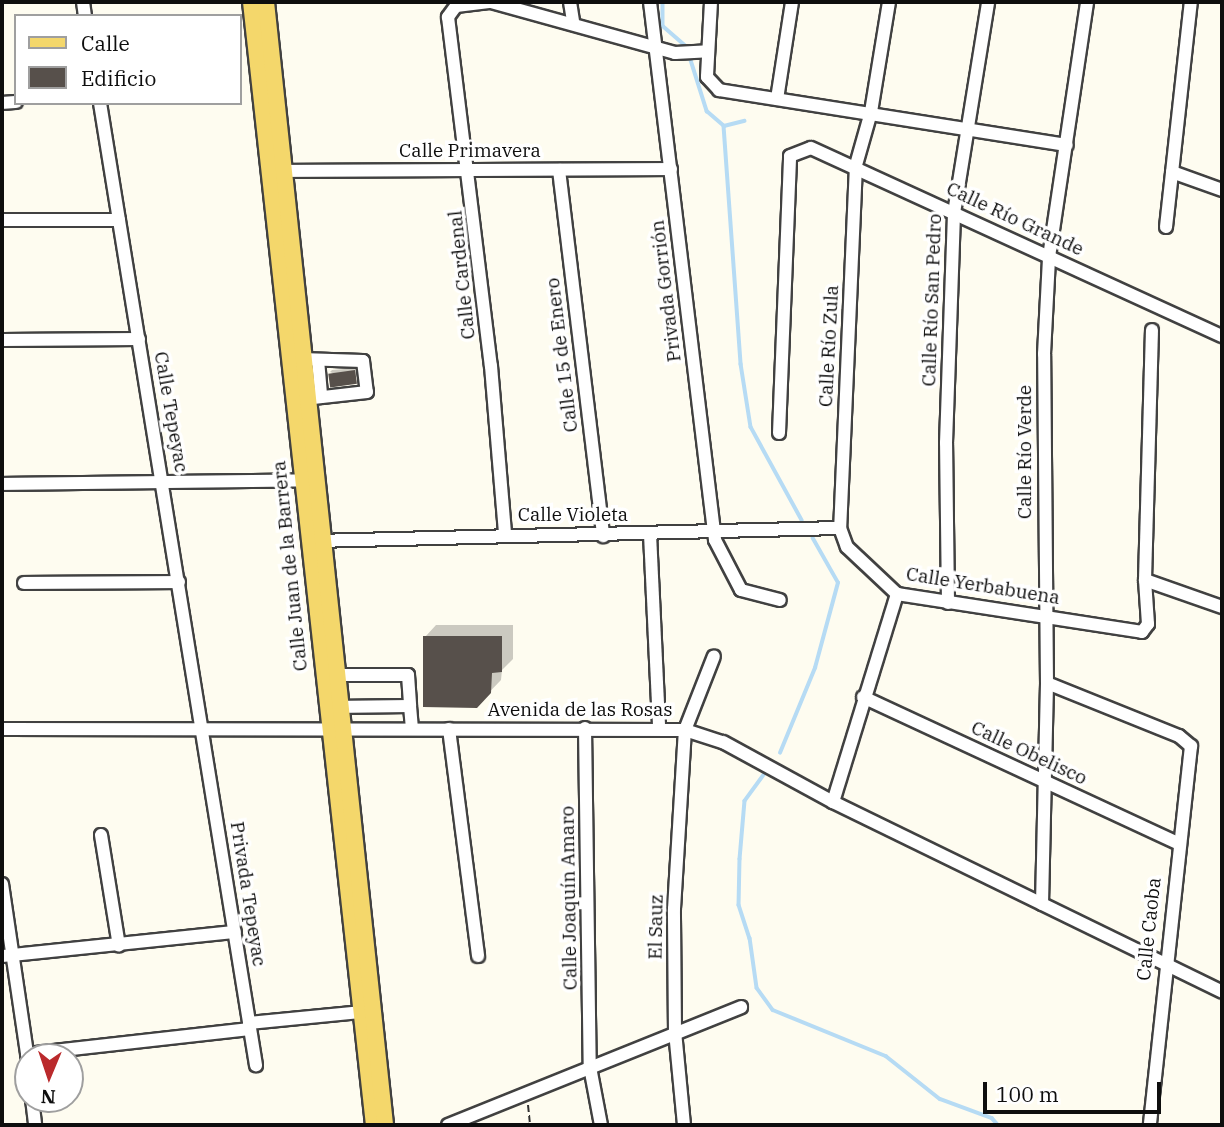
<!DOCTYPE html>
<meta charset="utf-8">
<style>
body{margin:0}
#map{position:relative;width:1224px;height:1127px;overflow:hidden;background:#fefcf0;font-family:"IBM Plex Serif",serif}
div>[style]{position:absolute}
[style*='--x']{left:calc(var(--x)*1px);top:calc(var(--y)*1px);width:calc(var(--w)*1px);rotate:calc(var(--a)*1deg)}
.shadow>*{inset:0;background:#0003}
.stream>*{height:3.5px;margin:-1.75px;padding:0 1.75px;transform-origin:1.75px;border-radius:1.75px;background:#b6dbf4}
.building>*{inset:0;background:#57504b;transform-origin:0 0}
.path>*{height:2px;margin-top:-1px;transform-origin:0;background:repeating-linear-gradient(90deg,#303030 0 7px,transparent 0 10.5px)}
.roads{filter:drop-shadow(2px 0 #414141) drop-shadow(-2px 0 #414141) drop-shadow(0 2px #414141) drop-shadow(0 -2px #414141)}
.minor>*{height:12px;margin:-6px;padding:0 6px;transform-origin:6px;border-radius:6px;background:#fff}
.major>*{height:16px;margin:-8px;padding:0 8px;transform-origin:8px;border-radius:8px;background:#f4d76b}
span{translate:-50% -50%;white-space:nowrap;text-align:center;line-height:1.15;-webkit-text-stroke:7px #fff;paint-order:stroke}
.street-label{font-size:19px;color:#0e0e0e}
.frame{position:absolute;inset:0;border:4px solid #0e0e0e;pointer-events:none}
.legend{position:absolute;left:14px;top:14px;width:228px;height:91px;box-sizing:border-box;background:#fff;border:2px solid #9f9f9f;margin:0;padding:9px 12px;list-style:none;font-size:21px;color:#0e0e0e}
.legend li{display:flex;align-items:center;gap:14px;height:35px}
.legend b{width:35px;border:2px solid #9f9f9f}
.north{position:absolute;left:14px;top:1043px;width:70px;height:70px;box-sizing:border-box;background:#fff;border:2px solid #9f9f9f;border-radius:50%;rotate:182deg;font-size:19px;font-weight:700;line-height:28px;text-align:center;color:#0e0e0e}
.north::after{content:'';display:block;margin:auto;width:24px;height:32px;background:#ba2a2c;clip-path:polygon(50% 0,100% 100%,50% 72%,0 100%)}
.scale{position:absolute;left:983px;top:1082px;width:178px;height:32px;box-sizing:border-box;border:4px solid #0e0e0e;border-top:0;padding-left:9px;font-size:21px;line-height:24px;white-space:nowrap;color:#0e0e0e;-webkit-text-stroke:5px #fff;paint-order:stroke}
</style>
<div id="map">
<div class="shadow">
<i style="clip-path:polygon(357px 368px,356px 383px,330px 372px,332px 370px)"></i>
<i style="clip-path:polygon(436px 625px,513px 625px,513px 659px,502px 670px,501px 680px,476px 706px,425px 637px)"></i>
</div>
<div class="stream">
<i style="--x:663;--y:2;--w:24;--a:90"></i>
<i style="--x:663;--y:26;--w:30;--a:41"></i>
<i style="--x:690;--y:57;--w:57;--a:72.5"></i>
<i style="--x:707;--y:111;--w:23;--a:41"></i>
<i style="--x:724;--y:126;--w:239;--a:85.9"></i>
<i style="--x:741;--y:364;--w:64;--a:81"></i>
<i style="--x:751;--y:427;--w:106;--a:61.3"></i>
<i style="--x:724;--y:126;--w:21;--a:-14"></i>
<i style="--x:780;--y:753;--w:92;--a:-67.6"></i>
<i style="--x:815;--y:668;--w:88;--a:-74.9"></i>
<i style="--x:838;--y:583;--w:51;--a:-119.6"></i>
<i style="--x:764;--y:775;--w:32;--a:126"></i>
<i style="--x:745;--y:801;--w:58;--a:94.9"></i>
<i style="--x:740;--y:859;--w:46;--a:91.2"></i>
<i style="--x:739;--y:905;--w:35;--a:72"></i>
<i style="--x:750;--y:938;--w:50;--a:82"></i>
<i style="--x:757;--y:988;--w:27;--a:54"></i>
<i style="--x:773;--y:1010;--w:122;--a:22.2"></i>
<i style="--x:886;--y:1056;--w:69;--a:38.5"></i>
<i style="--x:940;--y:1099;--w:55;--a:20.1"></i>
<i style="--x:992;--y:1118;--w:9;--a:49"></i>
</div>
<div class="building">
<i style="left:355px;top:370px;width:14px;height:27px;rotate:82deg"></i>
<i style="clip-path:polygon(423px 636px,502px 636px,502px 672px,492px 673px,491px 693px,477px 708px,423px 707px)"></i>
</div>
<div class="path">
<i style="--x:528;--y:1105;--w:20;--a:84"></i>
</div>
<div class="roads">
<div class="minor">
<i style="--x:83;--y:2;--w:14;--a:82"></i>
<i style="--x:489;--y:2;--w:33;--a:173"></i>
<i style="--x:456;--y:6;--w:14;--a:126"></i>
<i style="--x:448;--y:17;--w:352;--a:83"></i>
<i style="--x:491;--y:366;--w:169;--a:85.2"></i>
<i style="--x:491;--y:2;--w:191;--a:15.5"></i>
<i style="--x:675;--y:53;--w:33;--a:-3"></i>
<i style="--x:570;--y:2;--w:20;--a:81"></i>
<i style="--x:650;--y:2;--w:542;--a:83.11"></i>
<i style="--x:715;--y:540;--w:56;--a:62.5"></i>
<i style="--x:741;--y:590;--w:40;--a:14.4"></i>
<i style="--x:711;--y:2;--w:75;--a:93.1"></i>
<i style="--x:707;--y:77;--w:18;--a:47"></i>
<i style="--x:719;--y:90;--w:352;--a:9"></i>
<i style="--x:889;--y:2;--w:111;--a:99.3"></i>
<i style="--x:871;--y:112;--w:55;--a:105.8"></i>
<i style="--x:856;--y:165;--w:363;--a:92.5"></i>
<i style="--x:840;--y:528;--w:20;--a:70"></i>
<i style="--x:847;--y:547;--w:69;--a:43.2"></i>
<i style="--x:897;--y:594;--w:248;--a:8.8"></i>
<i style="--x:1142;--y:632;--w:10;--a:-53"></i>
<i style="--x:1148;--y:624;--w:44;--a:-93.9"></i>
<i style="--x:1145;--y:580;--w:250;--a:-88.4"></i>
<i style="--x:777;--y:99;--w:98;--a:-81.2"></i>
<i style="--x:2;--y:103;--w:14;--a:-4"></i>
<i style="--x:100;--y:103;--w:975;--a:80.79"></i>
<i style="--x:559;--y:170;--w:369;--a:83.1"></i>
<i style="--x:276;--y:171;--w:395;--a:-0.3"></i>
<i style="--x:1172;--y:172;--w:53;--a:19.8"></i>
<i style="--x:2;--y:220;--w:117;--a:0"></i>
<i style="--x:1166;--y:227;--w:226;--a:-83.7"></i>
<i style="--x:2;--y:340;--w:137;--a:-0.4"></i>
<i style="--x:301;--y:359;--w:62;--a:1.8"></i>
<i style="--x:363;--y:361;--w:31;--a:83"></i>
<i style="--x:367;--y:392;--w:61;--a:173.5"></i>
<i style="--x:318;--y:360;--w:37;--a:85"></i>
<i style="--x:779;--y:433;--w:277;--a:-87.7"></i>
<i style="--x:790;--y:156;--w:22;--a:-21"></i>
<i style="--x:811;--y:148;--w:452;--a:24.6"></i>
<i style="--x:2;--y:484;--w:307;--a:-0.7"></i>
<i style="--x:650;--y:534;--w:193;--a:87.3"></i>
<i style="--x:315;--y:541;--w:525;--a:-1.42"></i>
<i style="--x:1145;--y:580;--w:82;--a:19.3"></i>
<i style="--x:24;--y:583;--w:155;--a:-0.4"></i>
<i style="--x:948;--y:603;--w:160;--a:-90.7"></i>
<i style="--x:946;--y:443;--w:230;--a:-88"></i>
<i style="--x:954;--y:213;--w:214;--a:-80.8"></i>
<i style="--x:331;--y:675;--w:77;--a:0"></i>
<i style="--x:408;--y:675;--w:31;--a:86"></i>
<i style="--x:1047;--y:683;--w:142;--a:21.9"></i>
<i style="--x:1179;--y:736;--w:16;--a:40"></i>
<i style="--x:1191;--y:746;--w:381;--a:96.2"></i>
<i style="--x:863;--y:697;--w:349;--a:24.9"></i>
<i style="--x:332;--y:707;--w:78;--a:-0.7"></i>
<i style="--x:410;--y:706;--w:23;--a:85"></i>
<i style="--x:585;--y:728;--w:339;--a:89.2"></i>
<i style="--x:590;--y:1067;--w:59;--a:79.3"></i>
<i style="--x:2;--y:729;--w:683;--a:0.08"></i>
<i style="--x:685;--y:730;--w:40;--a:18"></i>
<i style="--x:723;--y:742;--w:125;--a:28.6"></i>
<i style="--x:833;--y:802;--w:433;--a:26"></i>
<i style="--x:449;--y:729;--w:229;--a:82.7"></i>
<i style="--x:833;--y:802;--w:218;--a:-72.9"></i>
<i style="--x:101;--y:835;--w:112;--a:80.8"></i>
<i style="--x:2;--y:884;--w:179;--a:81.6"></i>
<i style="--x:1042;--y:904;--w:221;--a:-88.7"></i>
<i style="--x:1047;--y:683;--w:329;--a:-90.5"></i>
<i style="--x:1044;--y:354;--w:97;--a:-87"></i>
<i style="--x:1049;--y:257;--w:258;--a:-81.5"></i>
<i style="--x:2;--y:956;--w:234;--a:-5.9"></i>
<i style="--x:249;--y:1023;--w:114;--a:-5.6"></i>
<i style="--x:27;--y:1054;--w:224;--a:-6.4"></i>
<i style="--x:32;--y:1099;--w:26;--a:83"></i>
<i style="--x:448;--y:1125;--w:316;--a:-21.9"></i>
<i style="--x:684;--y:1125;--w:93;--a:-95.5"></i>
<i style="--x:675;--y:1032;--w:123;--a:-90.5"></i>
<i style="--x:674;--y:909;--w:179;--a:-86.5"></i>
<i style="--x:685;--y:730;--w:79;--a:-68.6"></i>
</div>
<div class="major">
<i style="--x:251;--y:2;--w:1130;--a:83.75"></i>
<i style="--x:266;--y:2;--w:1129;--a:83.95"></i>
</div>
</div>
<div class="street-label">
<span style="left:470px;top:151px">Calle Primavera</span>
<span style="left:1015px;top:219px;rotate:25deg">Calle Río Grande</span>
<span style="left:462px;top:275px;rotate:-96deg">Calle Cardenal</span>
<span style="left:666px;top:291px;rotate:-97deg">Privada Gorrión</span>
<span style="left:932px;top:300px;rotate:-88deg">Calle Río San Pedro</span>
<span style="left:829px;top:346px;rotate:-87deg">Calle Río Zula</span>
<span style="left:562px;top:355px;rotate:-97deg">Calle 15 de Enero</span>
<span style="left:171px;top:412px;rotate:80deg">Calle Tepeyac</span>
<span style="left:1025px;top:452px;rotate:-90deg">Calle Río Verde</span>
<span style="left:573px;top:515px">Calle Violeta</span>
<span style="left:290px;top:566px;rotate:-96deg">Calle Juan de la Barrera</span>
<span style="left:983px;top:586px;rotate:9deg">Calle Yerbabuena</span>
<span style="left:580px;top:710px">Avenida de las Rosas</span>
<span style="left:1029px;top:753px;rotate:25deg">Calle Obelisco</span>
<span style="left:248px;top:894px;rotate:81deg">Privada Tepeyac</span>
<span style="left:569px;top:898px;rotate:-91deg">Calle Joaquín Amaro</span>
<span style="left:656px;top:927px;rotate:-89deg">El Sauz</span>
<span style="left:1149px;top:929px;rotate:-84deg">Calle Caoba</span>
</div>
<div class="frame"></div>
<ul class="legend">
<li><b style="height:9px;background:#f4d76b"></b>Calle</li>
<li><b style="height:19px;background:#57504b"></b>Edificio</li>
</ul>
<div class="north">N</div>
<div class="scale">100 m</div>
</div>
